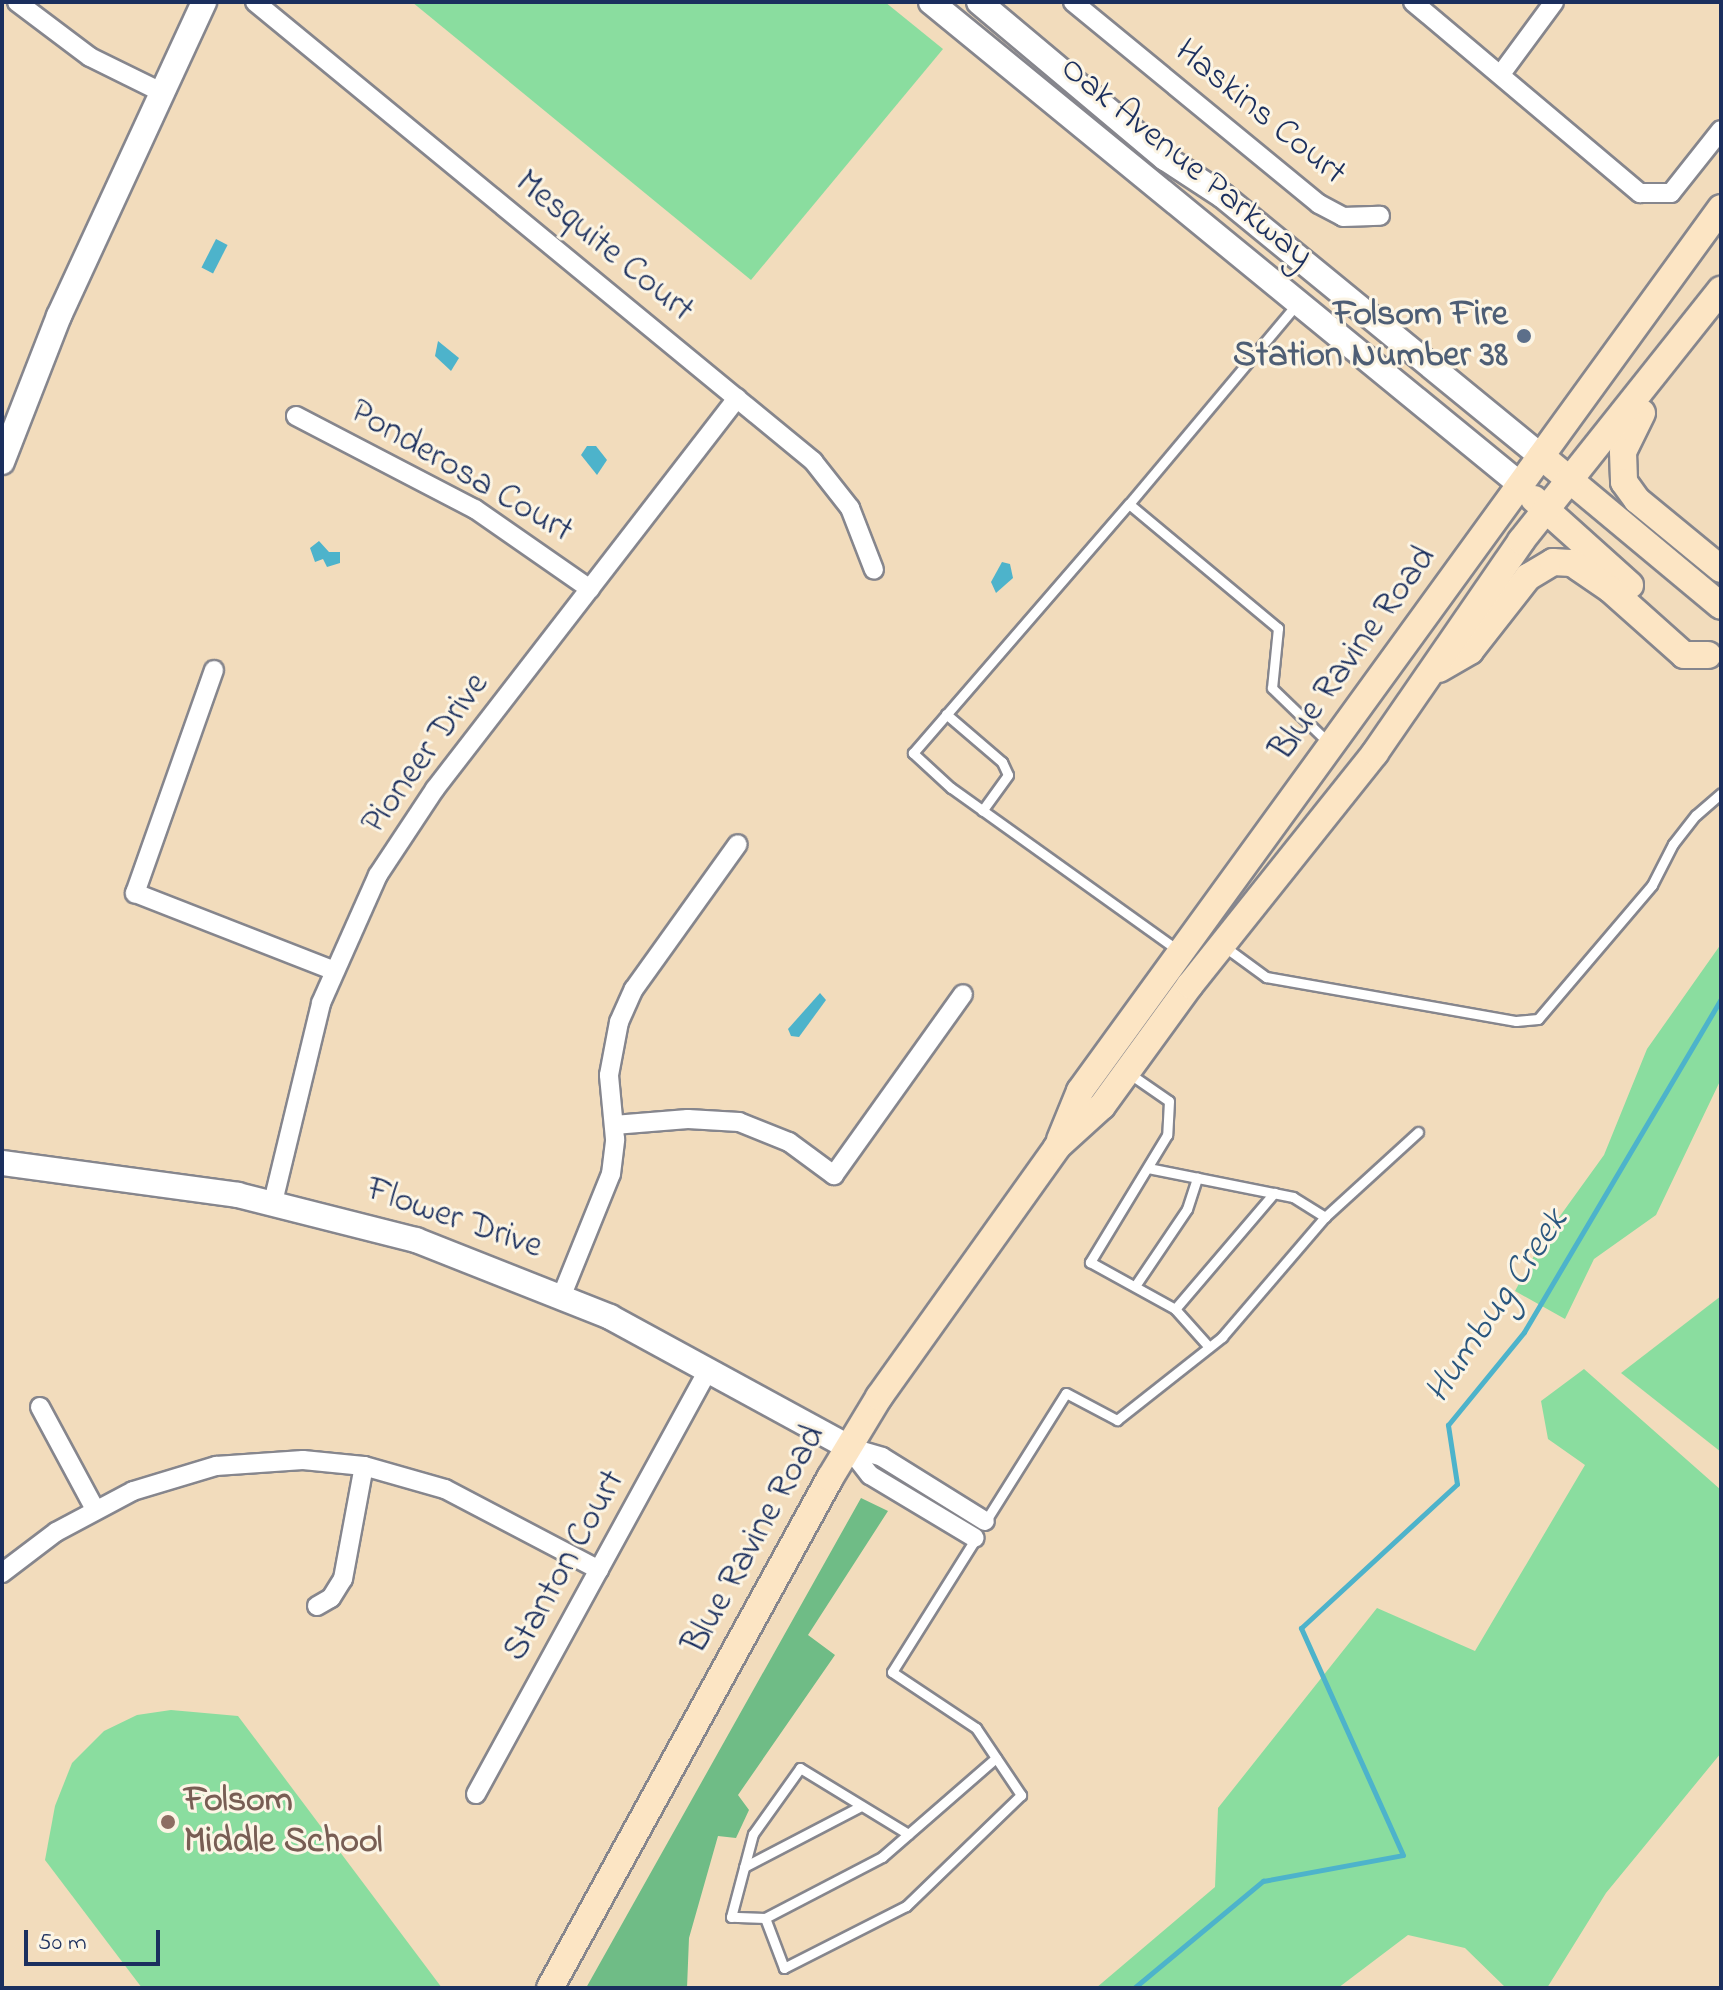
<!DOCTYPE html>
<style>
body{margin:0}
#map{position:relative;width:1723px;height:1990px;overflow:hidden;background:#f2dcbc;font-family:"Indie Flower",sans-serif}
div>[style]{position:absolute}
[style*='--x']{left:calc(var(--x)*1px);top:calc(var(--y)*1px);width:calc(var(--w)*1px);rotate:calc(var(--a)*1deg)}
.green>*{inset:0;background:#8add9f}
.forest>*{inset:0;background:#6fbc86}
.water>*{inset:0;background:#4db3cb;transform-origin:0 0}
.stream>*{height:5px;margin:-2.5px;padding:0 2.5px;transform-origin:2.5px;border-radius:2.5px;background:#4db3cb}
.roads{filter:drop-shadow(2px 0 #86868d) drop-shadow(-2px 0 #86868d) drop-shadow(0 2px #86868d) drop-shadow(0 -2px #86868d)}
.service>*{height:9px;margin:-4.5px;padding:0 4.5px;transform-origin:4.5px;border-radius:4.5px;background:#fff}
.minor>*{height:18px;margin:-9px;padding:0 9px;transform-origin:9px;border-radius:9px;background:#fff}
.tertiary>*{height:24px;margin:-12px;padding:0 12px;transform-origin:12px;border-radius:12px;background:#fff}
.secondary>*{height:26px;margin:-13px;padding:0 13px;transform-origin:13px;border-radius:13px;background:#fce5c4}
.dots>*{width:22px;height:22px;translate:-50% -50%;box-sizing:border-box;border:4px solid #fcf5e5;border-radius:50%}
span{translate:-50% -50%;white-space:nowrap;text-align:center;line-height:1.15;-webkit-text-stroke:6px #fcf5e5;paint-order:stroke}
.street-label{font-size:36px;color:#1b2f5e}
.service-label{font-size:36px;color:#4e5e75;font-weight:700}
.right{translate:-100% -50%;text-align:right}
.education-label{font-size:36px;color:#785e54;font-weight:700}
.left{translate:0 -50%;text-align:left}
.water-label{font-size:38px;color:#2a577f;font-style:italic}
.frame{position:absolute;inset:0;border:4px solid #1b2f5e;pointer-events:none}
.scale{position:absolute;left:24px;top:1930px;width:136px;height:36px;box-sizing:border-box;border:4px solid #1b2f5e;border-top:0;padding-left:10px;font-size:24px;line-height:28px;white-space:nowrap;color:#1b2f5e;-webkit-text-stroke:6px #fcf5e5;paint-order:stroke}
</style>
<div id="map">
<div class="green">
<i style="clip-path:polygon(412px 2px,885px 2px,943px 49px,751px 280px)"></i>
<i style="clip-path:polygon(1721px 944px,1721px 1079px,1656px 1215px,1594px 1259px,1565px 1319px,1515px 1291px,1542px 1241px,1604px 1155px,1647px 1049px)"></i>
<i style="clip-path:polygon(1721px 1296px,1721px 1452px,1621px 1373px)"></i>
<i style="clip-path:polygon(1584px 1369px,1721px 1490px,1721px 1753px,1606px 1893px,1547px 1988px,1506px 1988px,1465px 1948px,1408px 1935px,1338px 1988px,1096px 1988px,1215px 1887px,1218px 1808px,1377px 1608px,1475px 1651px,1585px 1465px,1548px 1439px,1541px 1401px)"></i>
<i style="clip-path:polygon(171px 1710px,238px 1716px,442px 1988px,142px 1988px,45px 1860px,55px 1806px,72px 1763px,104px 1731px,137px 1715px)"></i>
</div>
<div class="forest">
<i style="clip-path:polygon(861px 1498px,888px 1511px,808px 1635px,835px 1655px,738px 1795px,749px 1810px,736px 1838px,718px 1836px,689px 1938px,687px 1988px,586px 1988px)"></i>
</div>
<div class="water">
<i style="left:216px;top:239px;width:13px;height:32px;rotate:27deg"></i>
<i style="clip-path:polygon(438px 341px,459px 358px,451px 371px,435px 356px)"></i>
<i style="clip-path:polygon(587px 446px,596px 446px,607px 460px,597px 475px,581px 455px)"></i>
<i style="clip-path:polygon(319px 541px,329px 552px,340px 552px,340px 563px,327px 567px,323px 559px,315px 562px,310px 548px)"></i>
<i style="clip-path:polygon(1002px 562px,1010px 564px,1013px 578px,996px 593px,991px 582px)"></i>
<i style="clip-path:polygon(820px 993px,826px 1000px,799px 1037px,791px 1036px,788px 1029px)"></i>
</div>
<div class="stream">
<i style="--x:1134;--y:1988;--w:168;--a:-39.7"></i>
<i style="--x:1263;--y:1881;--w:142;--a:-10.5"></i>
<i style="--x:1403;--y:1855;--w:249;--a:-114.2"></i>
<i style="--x:1301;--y:1628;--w:212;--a:-42.7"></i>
<i style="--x:1457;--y:1484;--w:60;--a:-98.7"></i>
<i style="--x:1448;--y:1425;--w:120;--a:-50.7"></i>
<i style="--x:1524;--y:1332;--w:387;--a:-59.4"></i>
</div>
<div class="roads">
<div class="service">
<i style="--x:1129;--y:504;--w:260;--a:-50"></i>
<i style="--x:946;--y:714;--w:74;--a:40.6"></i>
<i style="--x:1002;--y:762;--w:14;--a:65"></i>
<i style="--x:1008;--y:775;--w:44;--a:125.8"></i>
<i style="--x:1225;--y:947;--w:51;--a:36.2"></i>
<i style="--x:1266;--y:977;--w:254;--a:10"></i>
<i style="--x:1516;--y:1021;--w:22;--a:-5"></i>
<i style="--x:1538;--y:1019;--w:176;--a:-49.6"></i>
<i style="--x:1652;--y:885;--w:46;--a:-62.9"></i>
<i style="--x:1673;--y:844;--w:37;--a:-52"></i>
<i style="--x:1696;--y:815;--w:33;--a:-41"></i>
<i style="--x:1179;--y:951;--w:280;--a:-144.4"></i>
<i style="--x:951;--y:788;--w:52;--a:-137.4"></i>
<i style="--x:913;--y:753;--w:330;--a:-49.1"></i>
<i style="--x:1129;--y:504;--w:194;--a:39.8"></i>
<i style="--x:1278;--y:628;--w:60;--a:95.7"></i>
<i style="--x:1272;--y:688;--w:81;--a:44"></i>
<i style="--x:1130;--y:1074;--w:47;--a:34.7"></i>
<i style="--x:1169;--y:1101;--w:34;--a:93"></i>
<i style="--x:1167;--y:1135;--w:149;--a:121.2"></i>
<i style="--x:1090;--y:1262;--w:97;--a:28.9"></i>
<i style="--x:1148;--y:1168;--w:148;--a:11.3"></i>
<i style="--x:1293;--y:1197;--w:38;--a:32"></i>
<i style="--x:1135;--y:1286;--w:93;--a:-56"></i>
<i style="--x:1187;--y:1209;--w:33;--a:-72"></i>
<i style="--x:1209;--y:1347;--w:51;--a:-131.8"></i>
<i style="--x:1175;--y:1309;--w:153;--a:-49.5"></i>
<i style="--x:985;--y:1522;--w:152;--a:-57.9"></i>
<i style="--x:1066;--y:1393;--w:58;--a:27.9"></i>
<i style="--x:1117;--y:1420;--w:134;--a:-38.3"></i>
<i style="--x:1222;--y:1337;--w:158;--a:-49.4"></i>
<i style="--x:1325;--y:1217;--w:126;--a:-42.4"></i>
<i style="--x:976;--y:1538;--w:158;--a:122.1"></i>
<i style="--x:892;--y:1672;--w:101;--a:33.7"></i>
<i style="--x:976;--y:1728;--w:81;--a:56.1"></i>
<i style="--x:1021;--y:1795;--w:160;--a:136"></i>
<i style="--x:906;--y:1906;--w:137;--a:153.1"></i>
<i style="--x:784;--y:1968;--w:53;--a:-110.8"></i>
<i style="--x:765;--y:1918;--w:132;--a:-27.5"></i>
<i style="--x:882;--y:1857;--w:151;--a:-41"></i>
<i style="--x:744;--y:1867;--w:132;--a:-27.5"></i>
<i style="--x:765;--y:1918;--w:34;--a:-178"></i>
<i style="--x:731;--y:1917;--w:86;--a:-75.2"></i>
<i style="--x:753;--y:1834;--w:81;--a:-54.5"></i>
<i style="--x:800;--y:1768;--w:127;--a:31.4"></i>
</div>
<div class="minor">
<i style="--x:17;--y:2;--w:91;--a:37"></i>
<i style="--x:90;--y:57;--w:79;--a:26.2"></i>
<i style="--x:255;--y:2;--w:723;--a:39.44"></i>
<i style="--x:813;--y:461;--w:60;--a:51.8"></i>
<i style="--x:850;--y:508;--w:66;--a:68.8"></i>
<i style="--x:1073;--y:2;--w:318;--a:39.4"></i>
<i style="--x:1319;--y:204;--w:27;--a:28"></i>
<i style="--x:1343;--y:217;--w:37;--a:-2"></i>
<i style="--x:1413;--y:2;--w:297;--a:40.1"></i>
<i style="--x:1640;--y:193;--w:31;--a:0"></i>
<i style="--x:1671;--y:193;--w:80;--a:-51.6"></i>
<i style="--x:1501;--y:74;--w:89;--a:-53.6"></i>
<i style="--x:296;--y:416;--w:202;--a:27.5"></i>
<i style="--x:475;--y:509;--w:140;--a:34.8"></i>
<i style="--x:214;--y:670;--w:237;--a:109.5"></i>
<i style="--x:135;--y:893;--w:212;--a:21.3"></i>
<i style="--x:614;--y:1125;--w:74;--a:-4.6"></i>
<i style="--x:688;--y:1119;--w:51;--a:3.4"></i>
<i style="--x:739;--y:1122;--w:54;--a:21.8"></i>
<i style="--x:789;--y:1142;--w:56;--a:36.3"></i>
<i style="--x:834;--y:1175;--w:222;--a:-54.5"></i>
<i style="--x:273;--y:1202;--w:205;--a:-76.4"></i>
<i style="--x:321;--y:1003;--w:140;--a:-66"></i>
<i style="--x:378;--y:875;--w:103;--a:-56.5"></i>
<i style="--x:435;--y:789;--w:494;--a:-52.3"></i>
<i style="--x:562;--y:1295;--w:131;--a:-68"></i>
<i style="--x:611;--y:1174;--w:35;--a:-83"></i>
<i style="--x:615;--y:1139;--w:64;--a:-95.4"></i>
<i style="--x:609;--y:1075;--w:54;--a:-79.3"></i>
<i style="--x:619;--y:1022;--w:36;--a:-66"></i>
<i style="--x:634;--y:989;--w:178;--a:-54.4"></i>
<i style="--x:40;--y:1407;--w:116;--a:61.7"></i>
<i style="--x:848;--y:1447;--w:36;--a:52"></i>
<i style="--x:870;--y:1475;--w:122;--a:31"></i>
<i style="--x:848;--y:1447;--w:35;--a:16"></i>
<i style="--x:882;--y:1457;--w:121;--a:31.9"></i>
<i style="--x:2;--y:1573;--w:68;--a:-37.2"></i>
<i style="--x:56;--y:1532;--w:87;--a:-28"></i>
<i style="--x:133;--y:1491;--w:87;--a:-16.8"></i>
<i style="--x:216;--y:1466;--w:87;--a:-3.9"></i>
<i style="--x:303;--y:1460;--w:61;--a:5.6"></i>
<i style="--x:364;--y:1466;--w:84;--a:15.9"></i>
<i style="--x:445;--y:1489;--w:174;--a:27.7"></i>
<i style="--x:317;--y:1606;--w:16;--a:-30"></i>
<i style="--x:331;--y:1598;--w:22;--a:-58"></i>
<i style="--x:343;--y:1579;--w:115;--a:-79.5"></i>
<i style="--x:476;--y:1794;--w:485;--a:-61.3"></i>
</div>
<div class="tertiary">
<i style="--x:931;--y:2;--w:762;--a:39.31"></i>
<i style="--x:979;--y:2;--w:243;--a:40"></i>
<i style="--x:1165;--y:158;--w:69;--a:33.2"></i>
<i style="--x:1223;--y:196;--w:411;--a:39.3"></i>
<i style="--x:2;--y:462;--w:157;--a:-68.7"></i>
<i style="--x:59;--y:316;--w:346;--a:-65.2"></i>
<i style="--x:2;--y:1163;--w:238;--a:7.7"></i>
<i style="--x:238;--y:1195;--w:184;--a:14.2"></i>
<i style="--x:416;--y:1240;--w:209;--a:21.6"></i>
<i style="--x:610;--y:1317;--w:271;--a:28.6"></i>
</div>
<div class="secondary">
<i style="--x:1642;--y:413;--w:43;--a:116"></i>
<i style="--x:1623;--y:452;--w:30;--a:88"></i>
<i style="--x:1624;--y:482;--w:22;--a:54"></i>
<i style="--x:1637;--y:500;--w:109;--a:39.4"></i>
<i style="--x:1541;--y:456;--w:234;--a:39.8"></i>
<i style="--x:1534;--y:499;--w:129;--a:41.9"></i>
<i style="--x:1439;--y:669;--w:36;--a:-30"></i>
<i style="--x:1470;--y:651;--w:94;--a:-51.9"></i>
<i style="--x:1528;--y:577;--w:29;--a:-31"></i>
<i style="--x:1553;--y:562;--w:19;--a:3"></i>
<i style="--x:1572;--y:563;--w:46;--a:34.4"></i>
<i style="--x:1610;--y:589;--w:99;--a:41.7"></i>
<i style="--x:1684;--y:655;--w:24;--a:0"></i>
<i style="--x:1060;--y:1140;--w:53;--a:-67.8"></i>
<i style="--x:1080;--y:1091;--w:1091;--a:-54.02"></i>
<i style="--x:550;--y:1988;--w:582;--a:-61.23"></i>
<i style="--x:830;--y:1478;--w:95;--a:-58.8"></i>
<i style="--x:879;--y:1397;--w:307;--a:-54.5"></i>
<i style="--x:1057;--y:1147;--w:61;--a:-42.3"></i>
<i style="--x:1102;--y:1106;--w:150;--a:-54"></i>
<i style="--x:1190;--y:985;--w:297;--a:-51.4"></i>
<i style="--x:1375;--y:753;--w:257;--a:-55.4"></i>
<i style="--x:1521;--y:541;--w:321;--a:-51.5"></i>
</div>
</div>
<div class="dots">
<i style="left:1524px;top:336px;background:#5c6f8a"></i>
<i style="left:168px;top:1822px;background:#8d6e63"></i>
</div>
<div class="street-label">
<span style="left:1260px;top:113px;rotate:39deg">Haskins Court</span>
<span style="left:1186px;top:163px;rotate:39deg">Oak Avenue Parkway</span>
<span style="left:604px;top:247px;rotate:39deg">Mesquite Court</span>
<span style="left:461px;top:472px;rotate:30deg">Ponderosa Court</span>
<span style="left:1354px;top:654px;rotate:-54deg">Blue Ravine Road</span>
<span style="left:426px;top:754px;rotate:-54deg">Pioneer Drive</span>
<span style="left:454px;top:1219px;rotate:19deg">Flower Drive</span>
<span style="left:755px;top:1540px;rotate:-61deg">Blue Ravine Road</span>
<span style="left:565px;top:1566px;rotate:-61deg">Stanton Court</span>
</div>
<div class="service-label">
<span class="right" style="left:1508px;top:336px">Folsom Fire<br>Station Number 38</span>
</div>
<div class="education-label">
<span class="left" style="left:184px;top:1822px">Folsom<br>Middle School</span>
</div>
<div class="water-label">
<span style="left:1498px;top:1307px;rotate:-56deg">Humbug Creek</span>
</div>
<div class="frame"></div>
<div class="scale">50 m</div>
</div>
